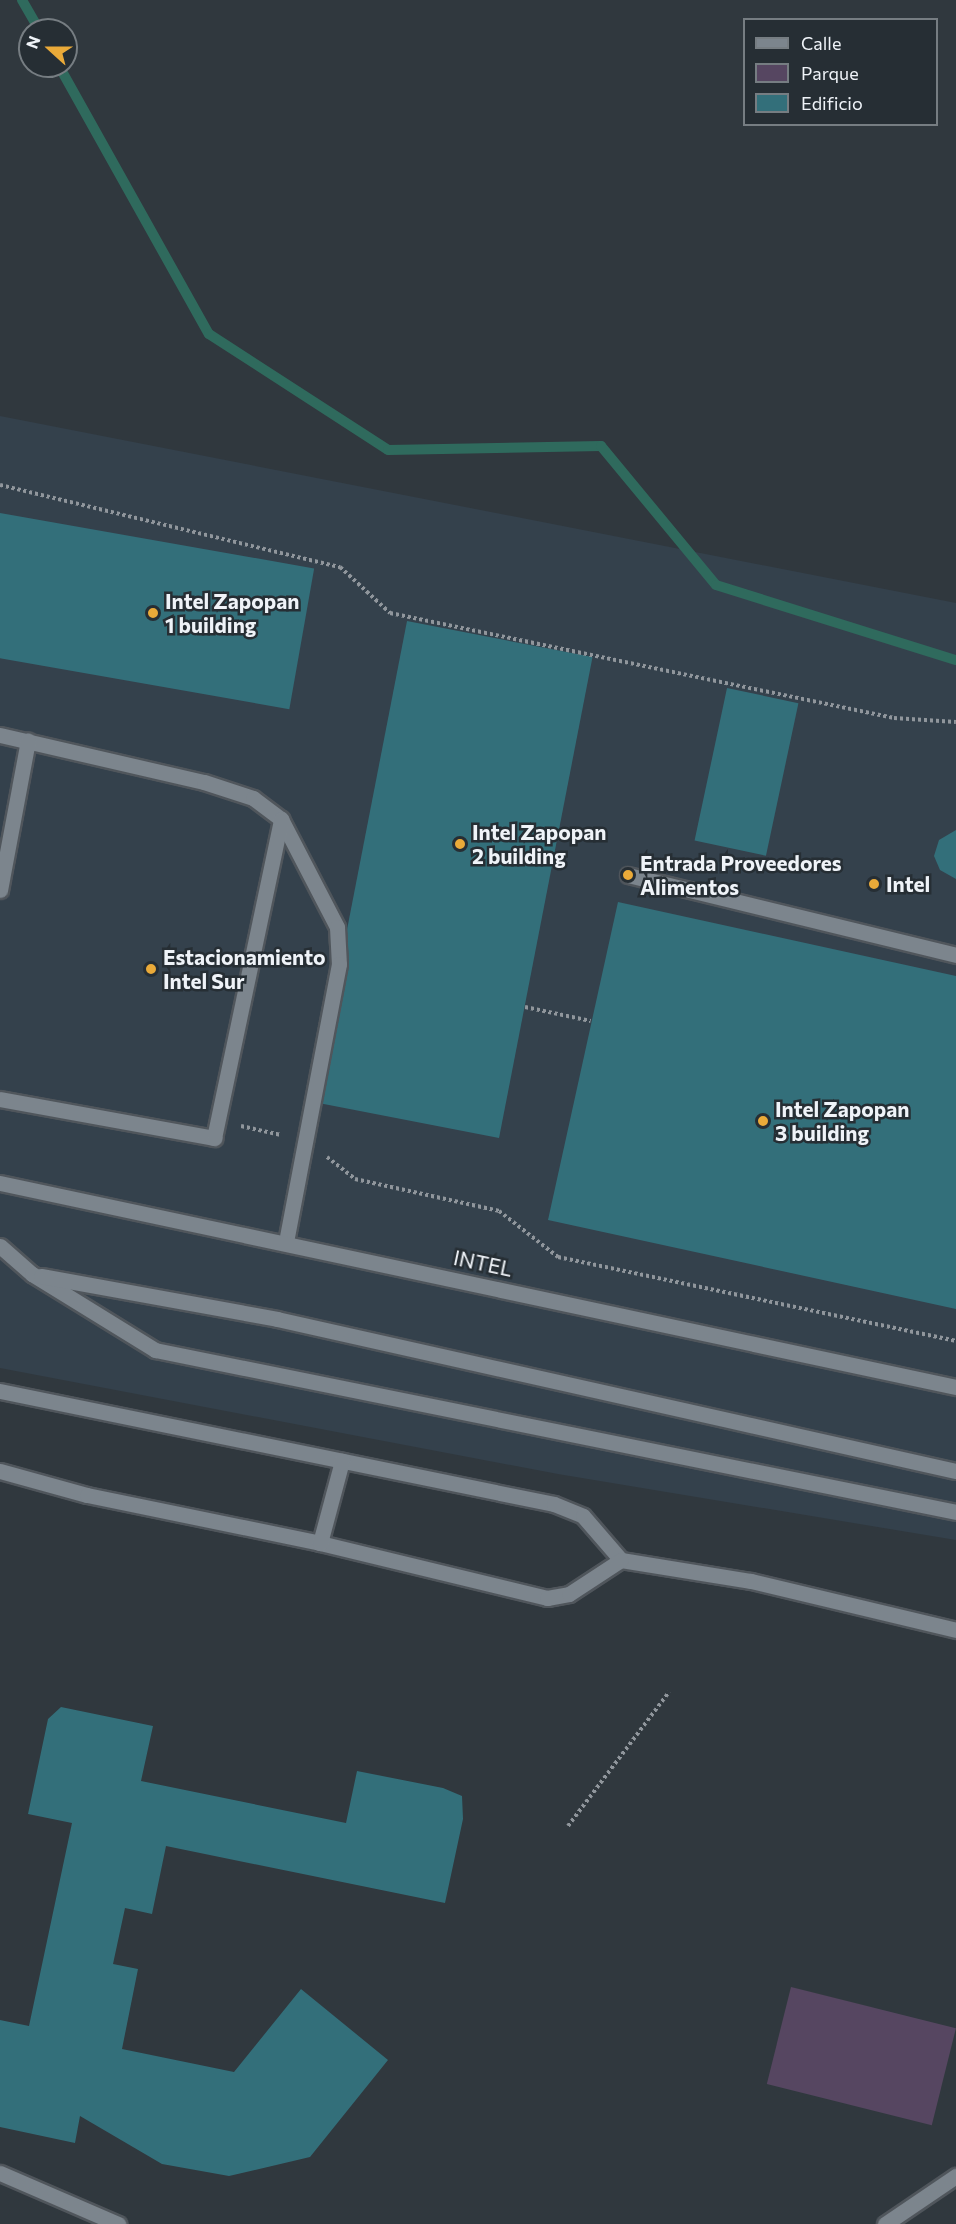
<!DOCTYPE html>
<style>
body{margin:0}
#map{position:relative;width:956px;height:2224px;overflow:hidden;background:#30383e;font-family:Commissioner,sans-serif}
div>[style]{position:absolute}
[style*='--x']{left:calc(var(--x)*1px);top:calc(var(--y)*1px);width:calc(var(--w)*1px);rotate:calc(var(--a)*1deg)}
.built>*{inset:0;background:#34414c}
.green>*{inset:0;background:#564661;transform-origin:0 0}
.stream>*{height:10px;margin:-5px;padding:0 5px;transform-origin:5px;border-radius:5px;background:#2f6a5d}
.building>*{inset:0;background:#336f7a;transform-origin:0 0}
.path>*{height:4px;margin-top:-2px;transform-origin:0;background:repeating-linear-gradient(90deg,#90969c 0 3px,transparent 0 6px)}
.roads{filter:drop-shadow(2px 0 #50565c) drop-shadow(-2px 0 #50565c) drop-shadow(0 2px #50565c) drop-shadow(0 -2px #50565c)}
.minor>*{height:15px;margin:-7.5px;padding:0 7.5px;transform-origin:7.5px;border-radius:7.5px;background:#7c858d}
.dots>*{width:16px;height:16px;translate:-50% -50%;box-sizing:border-box;border:3px solid #262e34;border-radius:50%}
span{translate:-50% -50%;white-space:nowrap;text-align:center;line-height:1.15;-webkit-text-stroke:5px #262e34;paint-order:stroke}
.poi-label{font-size:21px;color:#eff3f8;font-weight:700}
.left{translate:0 -50%;text-align:left}
.street-label{font-size:21px;color:#eff3f8}
.legend{position:absolute;left:743px;top:18px;width:195px;height:108px;box-sizing:border-box;background:#262e34;border:2px solid #767d82;margin:0;padding:8px 10px;list-style:none;font-size:18px;color:#eff3f8}
.legend li{display:flex;align-items:center;gap:12px;height:30px}
.legend b{width:30px;border:2px solid #767d82}
.north{position:absolute;left:18px;top:18px;width:60px;height:60px;box-sizing:border-box;background:#262e34;border:2px solid #767d82;border-radius:50%;rotate:291deg;font-size:16px;font-weight:700;line-height:24px;text-align:center;color:#eff3f8}
.north::after{content:'';display:block;margin:auto;width:21px;height:27px;background:#eaaa39;clip-path:polygon(50% 0,100% 100%,50% 72%,0 100%)}
</style>
<div id="map">
<div class="built">
<i style="clip-path:polygon(0 416px,956px 603px,956px 1540px,558px 1474px,0 1368px)"></i>
</div>
<div class="green">
<i style="left:791px;top:1987px;width:170px;height:100px;rotate:14deg"></i>
</div>
<div class="stream">
<i style="--x:22;--y:0;--w:34;--a:60"></i>
<i style="--x:59;--y:66;--w:307;--a:60.8"></i>
<i style="--x:209;--y:334;--w:213;--a:32.9"></i>
<i style="--x:388;--y:450;--w:213;--a:-1.1"></i>
<i style="--x:601;--y:446;--w:180;--a:50.4"></i>
<i style="--x:716;--y:585;--w:251;--a:17.4"></i>
</div>
<div class="building">
<i style="left:0;top:513px;width:319px;height:143px;rotate:10deg"></i>
<i style="left:407px;top:621px;width:189px;height:490px;rotate:11deg"></i>
<i style="left:727px;top:688px;width:73px;height:156px;rotate:12deg"></i>
<i style="clip-path:polygon(956px 830px,956px 879px,940px 870px,934px 856px,939px 840px)"></i>
<i style="clip-path:polygon(618px 902px,956px 976px,956px 1309px,548px 1220px)"></i>
<i style="clip-path:polygon(61px 1707px,153px 1726px,141px 1781px,346px 1823px,357px 1771px,443px 1788px,462px 1796px,463px 1819px,445px 1903px,166px 1846px,152px 1914px,125px 1908px,113px 1964px,138px 1969px,122px 2049px,234px 2072px,301px 1989px,388px 2060px,310px 2157px,229px 2176px,162px 2164px,80px 2116px,75px 2143px,0 2127px,0 2020px,29px 2026px,72px 1823px,28px 1814px,48px 1719px)"></i>
</div>
<div class="path">
<i style="--x:0;--y:485;--w:350;--a:13.6"></i>
<i style="--x:340;--y:567;--w:68;--a:42.6"></i>
<i style="--x:390;--y:613;--w:515;--a:11.77"></i>
<i style="--x:894;--y:718;--w:62;--a:3.7"></i>
<i style="--x:525;--y:1007;--w:67;--a:12"></i>
<i style="--x:241;--y:1126;--w:41;--a:12.7"></i>
<i style="--x:327;--y:1157;--w:36;--a:38"></i>
<i style="--x:355;--y:1179;--w:148;--a:12.5"></i>
<i style="--x:499;--y:1211;--w:75;--a:37.9"></i>
<i style="--x:558;--y:1257;--w:407;--a:11.9"></i>
<i style="--x:568;--y:1826;--w:168;--a:-53"></i>
</div>
<div class="roads">
<div class="minor">
<i style="--x:0;--y:735;--w:209;--a:13"></i>
<i style="--x:204;--y:782;--w:52;--a:18.1"></i>
<i style="--x:253;--y:798;--w:35;--a:37"></i>
<i style="--x:281;--y:819;--w:122;--a:62.6"></i>
<i style="--x:337;--y:927;--w:37;--a:87"></i>
<i style="--x:339;--y:964;--w:283;--a:100.8"></i>
<i style="--x:628;--y:875;--w:338;--a:13.7"></i>
<i style="--x:0;--y:890;--w:152;--a:-79.4"></i>
<i style="--x:0;--y:1099;--w:218;--a:10.3"></i>
<i style="--x:214;--y:1138;--w:326;--a:-78.1"></i>
<i style="--x:0;--y:1183;--w:978;--a:12.05"></i>
<i style="--x:0;--y:1246;--w:43;--a:41.2"></i>
<i style="--x:32;--y:1274;--w:145;--a:31.7"></i>
<i style="--x:155;--y:1350;--w:817;--a:11.43"></i>
<i style="--x:41;--y:1276;--w:240;--a:10.3"></i>
<i style="--x:277;--y:1319;--w:696;--a:12.62"></i>
<i style="--x:0;--y:1391;--w:565;--a:11.53"></i>
<i style="--x:554;--y:1504;--w:31;--a:22"></i>
<i style="--x:583;--y:1516;--w:58;--a:49.2"></i>
<i style="--x:621;--y:1560;--w:132;--a:9.2"></i>
<i style="--x:751;--y:1581;--w:211;--a:13.4"></i>
<i style="--x:0;--y:1471;--w:90;--a:15.4"></i>
<i style="--x:87;--y:1495;--w:238;--a:11.6"></i>
<i style="--x:320;--y:1543;--w:234;--a:13.6"></i>
<i style="--x:547;--y:1598;--w:22;--a:-10"></i>
<i style="--x:569;--y:1594;--w:62;--a:-33.2"></i>
<i style="--x:320;--y:1543;--w:85;--a:-75"></i>
<i style="--x:0;--y:2173;--w:129;--a:23.4"></i>
<i style="--x:885;--y:2224;--w:86;--a:-34.1"></i>
</div>
</div>
<div class="dots">
<i style="left:153px;top:613px;background:#eaaa39"></i>
<i style="left:460px;top:844px;background:#eaaa39"></i>
<i style="left:628px;top:875px;background:#eaaa39"></i>
<i style="left:874px;top:884px;background:#eaaa39"></i>
<i style="left:151px;top:969px;background:#eaaa39"></i>
<i style="left:763px;top:1121px;background:#eaaa39"></i>
</div>
<div class="poi-label">
<span class="left" style="left:165px;top:613px">Intel Zapopan<br>1 building</span>
<span class="left" style="left:472px;top:844px">Intel Zapopan<br>2 building</span>
<span class="left" style="left:640px;top:875px">Entrada Proveedores<br>Alimentos</span>
<span class="left" style="left:886px;top:884px">Intel</span>
<span class="left" style="left:163px;top:969px">Estacionamiento<br>Intel Sur</span>
<span class="left" style="left:775px;top:1121px">Intel Zapopan<br>3 building</span>
</div>
<div class="street-label">
<span style="left:483px;top:1263px;rotate:12deg">INTEL</span>
</div>
<ul class="legend">
<li><b style="height:8px;background:#7c858d"></b>Calle</li>
<li><b style="height:16px;background:#564661"></b>Parque</li>
<li><b style="height:16px;background:#336f7a"></b>Edificio</li>
</ul>
<div class="north">N</div>
</div>
